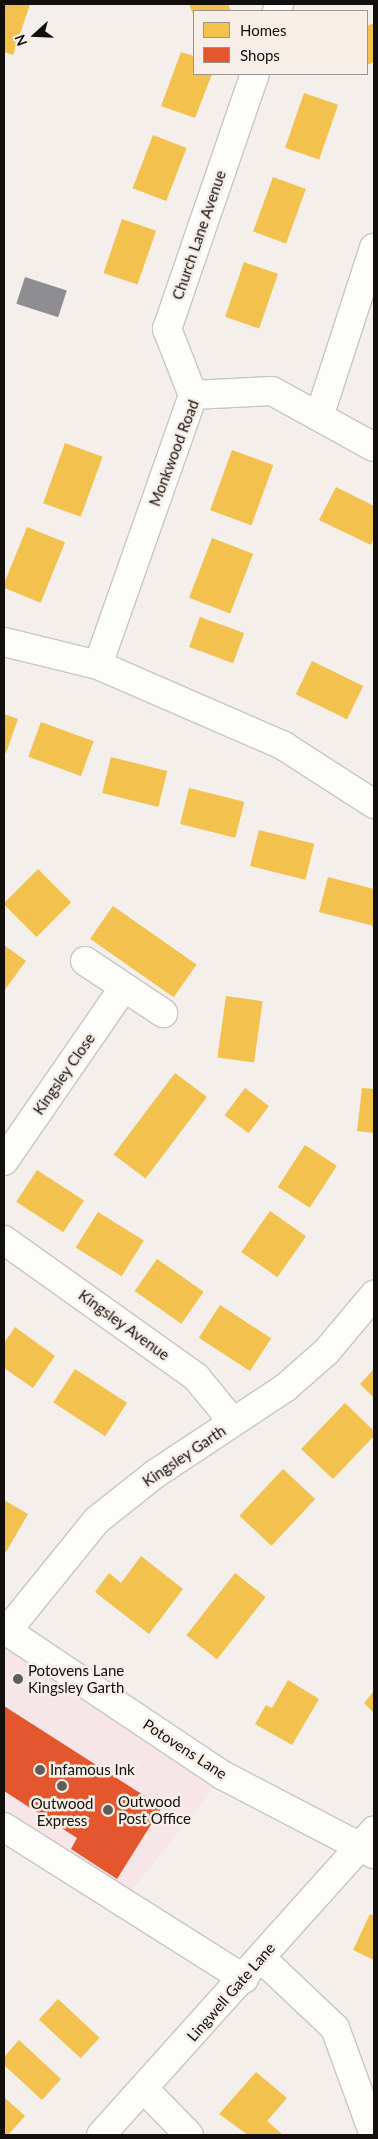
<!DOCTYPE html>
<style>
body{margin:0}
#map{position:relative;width:378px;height:2139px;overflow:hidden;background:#f4efea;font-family:Lato,sans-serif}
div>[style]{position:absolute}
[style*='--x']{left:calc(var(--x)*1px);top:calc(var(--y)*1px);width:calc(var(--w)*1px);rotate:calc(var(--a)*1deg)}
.commercial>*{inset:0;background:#f7e6e8}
.homes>*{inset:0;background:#f2c14e;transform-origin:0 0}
.shops>*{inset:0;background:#e4572e}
.industry>*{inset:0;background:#8d8d92;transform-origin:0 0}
.roads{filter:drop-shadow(1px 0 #c9c6c2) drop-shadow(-1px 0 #c9c6c2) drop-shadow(0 1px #c9c6c2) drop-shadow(0 -1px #c9c6c2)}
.minor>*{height:28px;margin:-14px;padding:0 14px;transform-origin:14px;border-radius:14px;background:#fdfdfc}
.dots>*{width:14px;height:14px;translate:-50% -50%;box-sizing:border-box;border:2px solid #f7efe7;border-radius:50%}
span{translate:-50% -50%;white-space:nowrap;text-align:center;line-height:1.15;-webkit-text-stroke:5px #f7efe7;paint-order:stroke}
.street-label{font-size:15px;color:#120f0c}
.poi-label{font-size:15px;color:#120f0c}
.left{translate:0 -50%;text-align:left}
.frame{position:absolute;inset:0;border:5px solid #120f0c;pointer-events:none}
.legend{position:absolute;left:193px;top:10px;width:175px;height:65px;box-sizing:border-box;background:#f7efe7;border:1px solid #9b958f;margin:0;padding:6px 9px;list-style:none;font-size:15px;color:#120f0c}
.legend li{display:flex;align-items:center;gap:10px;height:25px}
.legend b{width:25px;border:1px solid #9b958f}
.north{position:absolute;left:10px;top:10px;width:50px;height:50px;-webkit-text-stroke:4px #f7efe7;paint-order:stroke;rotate:250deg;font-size:14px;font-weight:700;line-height:20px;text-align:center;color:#120f0c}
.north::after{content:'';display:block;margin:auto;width:18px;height:22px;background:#120f0c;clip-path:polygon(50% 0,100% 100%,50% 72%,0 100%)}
</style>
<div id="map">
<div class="commercial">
<i style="clip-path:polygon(4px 1629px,224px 1776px,122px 1902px,4px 1827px)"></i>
</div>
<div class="homes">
<i style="clip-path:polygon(4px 4px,30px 4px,13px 55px,4px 52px)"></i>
<i style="clip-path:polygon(189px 4px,228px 4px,231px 11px,194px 11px,194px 17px)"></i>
<i style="clip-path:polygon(374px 23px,374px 62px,367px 65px,367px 26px)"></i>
<i style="clip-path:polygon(181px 52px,194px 56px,194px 74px,212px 74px,195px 118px,161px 106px)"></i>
<i style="left:304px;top:93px;width:36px;height:58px;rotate:19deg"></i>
<i style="left:153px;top:135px;width:36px;height:57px;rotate:21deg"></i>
<i style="left:273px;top:177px;width:35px;height:58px;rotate:20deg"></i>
<i style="left:122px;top:219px;width:36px;height:57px;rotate:19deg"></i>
<i style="left:244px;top:262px;width:36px;height:58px;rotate:19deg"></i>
<i style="left:65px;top:443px;width:40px;height:64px;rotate:20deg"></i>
<i style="left:232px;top:450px;width:44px;height:64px;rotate:20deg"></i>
<i style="clip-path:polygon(336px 487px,374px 506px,374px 537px,371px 545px,319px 520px)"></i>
<i style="left:27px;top:527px;width:41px;height:65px;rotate:22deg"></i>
<i style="left:212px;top:538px;width:44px;height:64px;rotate:21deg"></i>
<i style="left:200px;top:617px;width:47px;height:32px;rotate:20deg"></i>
<i style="left:312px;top:661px;width:57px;height:37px;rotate:26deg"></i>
<i style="clip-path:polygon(4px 714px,18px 719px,6px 753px,4px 752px)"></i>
<i style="left:41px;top:722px;width:56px;height:37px;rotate:20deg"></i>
<i style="left:111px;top:757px;width:58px;height:37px;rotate:14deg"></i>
<i style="left:189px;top:788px;width:57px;height:37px;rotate:14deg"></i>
<i style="left:259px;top:830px;width:57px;height:37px;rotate:14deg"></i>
<i style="left:38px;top:869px;width:47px;height:49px;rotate:45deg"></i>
<i style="clip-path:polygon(328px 877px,374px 889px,374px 926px,319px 912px)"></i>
<i style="left:113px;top:906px;width:102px;height:40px;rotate:35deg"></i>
<i style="clip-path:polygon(4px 945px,26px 961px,4px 991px)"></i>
<i style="left:226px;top:996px;width:37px;height:62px;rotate:8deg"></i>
<i style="left:175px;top:1073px;width:40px;height:102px;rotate:37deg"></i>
<i style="left:245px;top:1088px;width:30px;height:34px;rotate:37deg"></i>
<i style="clip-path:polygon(362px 1088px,374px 1089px,374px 1133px,357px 1131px)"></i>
<i style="left:305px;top:1145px;width:38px;height:50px;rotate:33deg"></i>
<i style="left:37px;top:1170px;width:56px;height:38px;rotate:33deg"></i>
<i style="left:270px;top:1211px;width:44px;height:50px;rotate:35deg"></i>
<i style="left:98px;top:1212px;width:54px;height:42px;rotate:32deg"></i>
<i style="left:157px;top:1259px;width:57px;height:39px;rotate:35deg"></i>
<i style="left:220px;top:1305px;width:61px;height:39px;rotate:33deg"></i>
<i style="clip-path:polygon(15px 1327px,55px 1356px,33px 1388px,4px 1368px,4px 1343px)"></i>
<i style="left:75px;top:1369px;width:62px;height:40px;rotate:33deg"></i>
<i style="clip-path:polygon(374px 1369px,374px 1398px,360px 1384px)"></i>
<i style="clip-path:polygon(345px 1403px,374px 1431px,374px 1436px,333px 1479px,301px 1449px)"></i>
<i style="left:283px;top:1469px;width:44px;height:64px;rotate:43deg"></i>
<i style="clip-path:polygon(4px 1500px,28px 1514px,6px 1552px,4px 1550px)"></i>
<i style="clip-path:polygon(141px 1556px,183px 1589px,149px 1634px,95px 1592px,109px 1573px,121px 1583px)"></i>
<i style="left:235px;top:1573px;width:39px;height:79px;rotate:38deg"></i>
<i style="clip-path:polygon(288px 1680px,319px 1699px,292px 1745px,255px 1724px,266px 1705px,272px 1708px)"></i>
<i style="clip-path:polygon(374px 1691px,374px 1713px,364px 1703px)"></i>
<i style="clip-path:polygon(370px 1914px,374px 1916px,374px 1960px,353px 1950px)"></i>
<i style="left:58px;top:1999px;width:57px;height:28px;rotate:43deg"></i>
<i style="clip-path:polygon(19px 2040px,61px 2079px,42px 2100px,4px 2065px,4px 2057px)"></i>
<i style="clip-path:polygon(256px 2072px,287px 2098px,267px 2121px,283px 2135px,248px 2135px,219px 2114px)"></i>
<i style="clip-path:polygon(4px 2097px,25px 2116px,8px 2135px,4px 2135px)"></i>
</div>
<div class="shops">
<i style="clip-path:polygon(4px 1706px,162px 1807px,117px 1879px,71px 1849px,77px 1838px,4px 1791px)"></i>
</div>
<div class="industry">
<i style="left:25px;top:277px;width:44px;height:28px;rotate:18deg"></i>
</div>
<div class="roads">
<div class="minor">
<i style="--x:277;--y:11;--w:7;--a:-74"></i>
<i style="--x:193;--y:395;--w:71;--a:-111.5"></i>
<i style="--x:167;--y:329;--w:270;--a:-71"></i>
<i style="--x:193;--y:395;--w:79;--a:-2.9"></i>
<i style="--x:272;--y:391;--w:116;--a:28.8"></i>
<i style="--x:319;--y:417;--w:178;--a:-72"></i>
<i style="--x:4;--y:642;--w:97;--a:13.7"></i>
<i style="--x:98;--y:665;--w:203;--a:23.5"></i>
<i style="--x:284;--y:746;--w:107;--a:32.8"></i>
<i style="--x:98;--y:665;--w:286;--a:-70.6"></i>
<i style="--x:85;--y:961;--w:94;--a:33.7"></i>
<i style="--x:4;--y:1161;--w:211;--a:-55.4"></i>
<i style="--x:4;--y:1240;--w:236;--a:35.5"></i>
<i style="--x:196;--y:1377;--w:58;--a:50.6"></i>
<i style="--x:4;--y:1629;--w:265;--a:33.8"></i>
<i style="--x:224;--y:1776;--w:169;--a:27.5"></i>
<i style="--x:7;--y:1631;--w:143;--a:-51"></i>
<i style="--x:97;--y:1520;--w:74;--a:-38.4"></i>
<i style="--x:155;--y:1474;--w:156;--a:-33.5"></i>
<i style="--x:285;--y:1388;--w:55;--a:-41.3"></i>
<i style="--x:326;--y:1352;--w:75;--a:-49.9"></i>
<i style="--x:4;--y:1827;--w:284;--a:32.3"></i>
<i style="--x:261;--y:1958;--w:102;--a:43.4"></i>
<i style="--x:335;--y:2028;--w:114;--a:70"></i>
<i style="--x:144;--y:2089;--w:64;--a:45.6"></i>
<i style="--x:101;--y:2135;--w:409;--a:-48.1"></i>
</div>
</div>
<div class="dots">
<i style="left:18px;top:1679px;background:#615d5a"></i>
<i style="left:40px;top:1770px;background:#615d5a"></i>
<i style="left:62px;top:1786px;background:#615d5a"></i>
<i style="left:108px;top:1810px;background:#615d5a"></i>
</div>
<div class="street-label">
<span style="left:199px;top:235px;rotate:-71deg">Church Lane Avenue</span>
<span style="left:174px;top:453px;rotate:-69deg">Monkwood Road</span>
<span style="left:64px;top:1074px;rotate:-55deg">Kingsley Close</span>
<span style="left:124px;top:1325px;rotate:36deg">Kingsley Avenue</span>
<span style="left:184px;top:1456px;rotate:-34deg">Kingsley Garth</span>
<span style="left:185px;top:1749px;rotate:33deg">Potovens Lane</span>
<span style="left:231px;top:1992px;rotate:-49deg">Lingwell Gate Lane</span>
</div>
<div class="poi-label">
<span class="left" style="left:28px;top:1679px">Potovens Lane<br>Kingsley Garth</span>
<span class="left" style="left:50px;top:1770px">Infamous Ink</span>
<span class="left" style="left:118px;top:1810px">Outwood<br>Post Office</span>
<span style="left:62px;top:1812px">Outwood<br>Express</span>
</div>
<div class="frame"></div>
<ul class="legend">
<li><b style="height:14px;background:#f2c14e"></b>Homes</li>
<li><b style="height:14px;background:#e4572e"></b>Shops</li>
</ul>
<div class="north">N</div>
</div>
